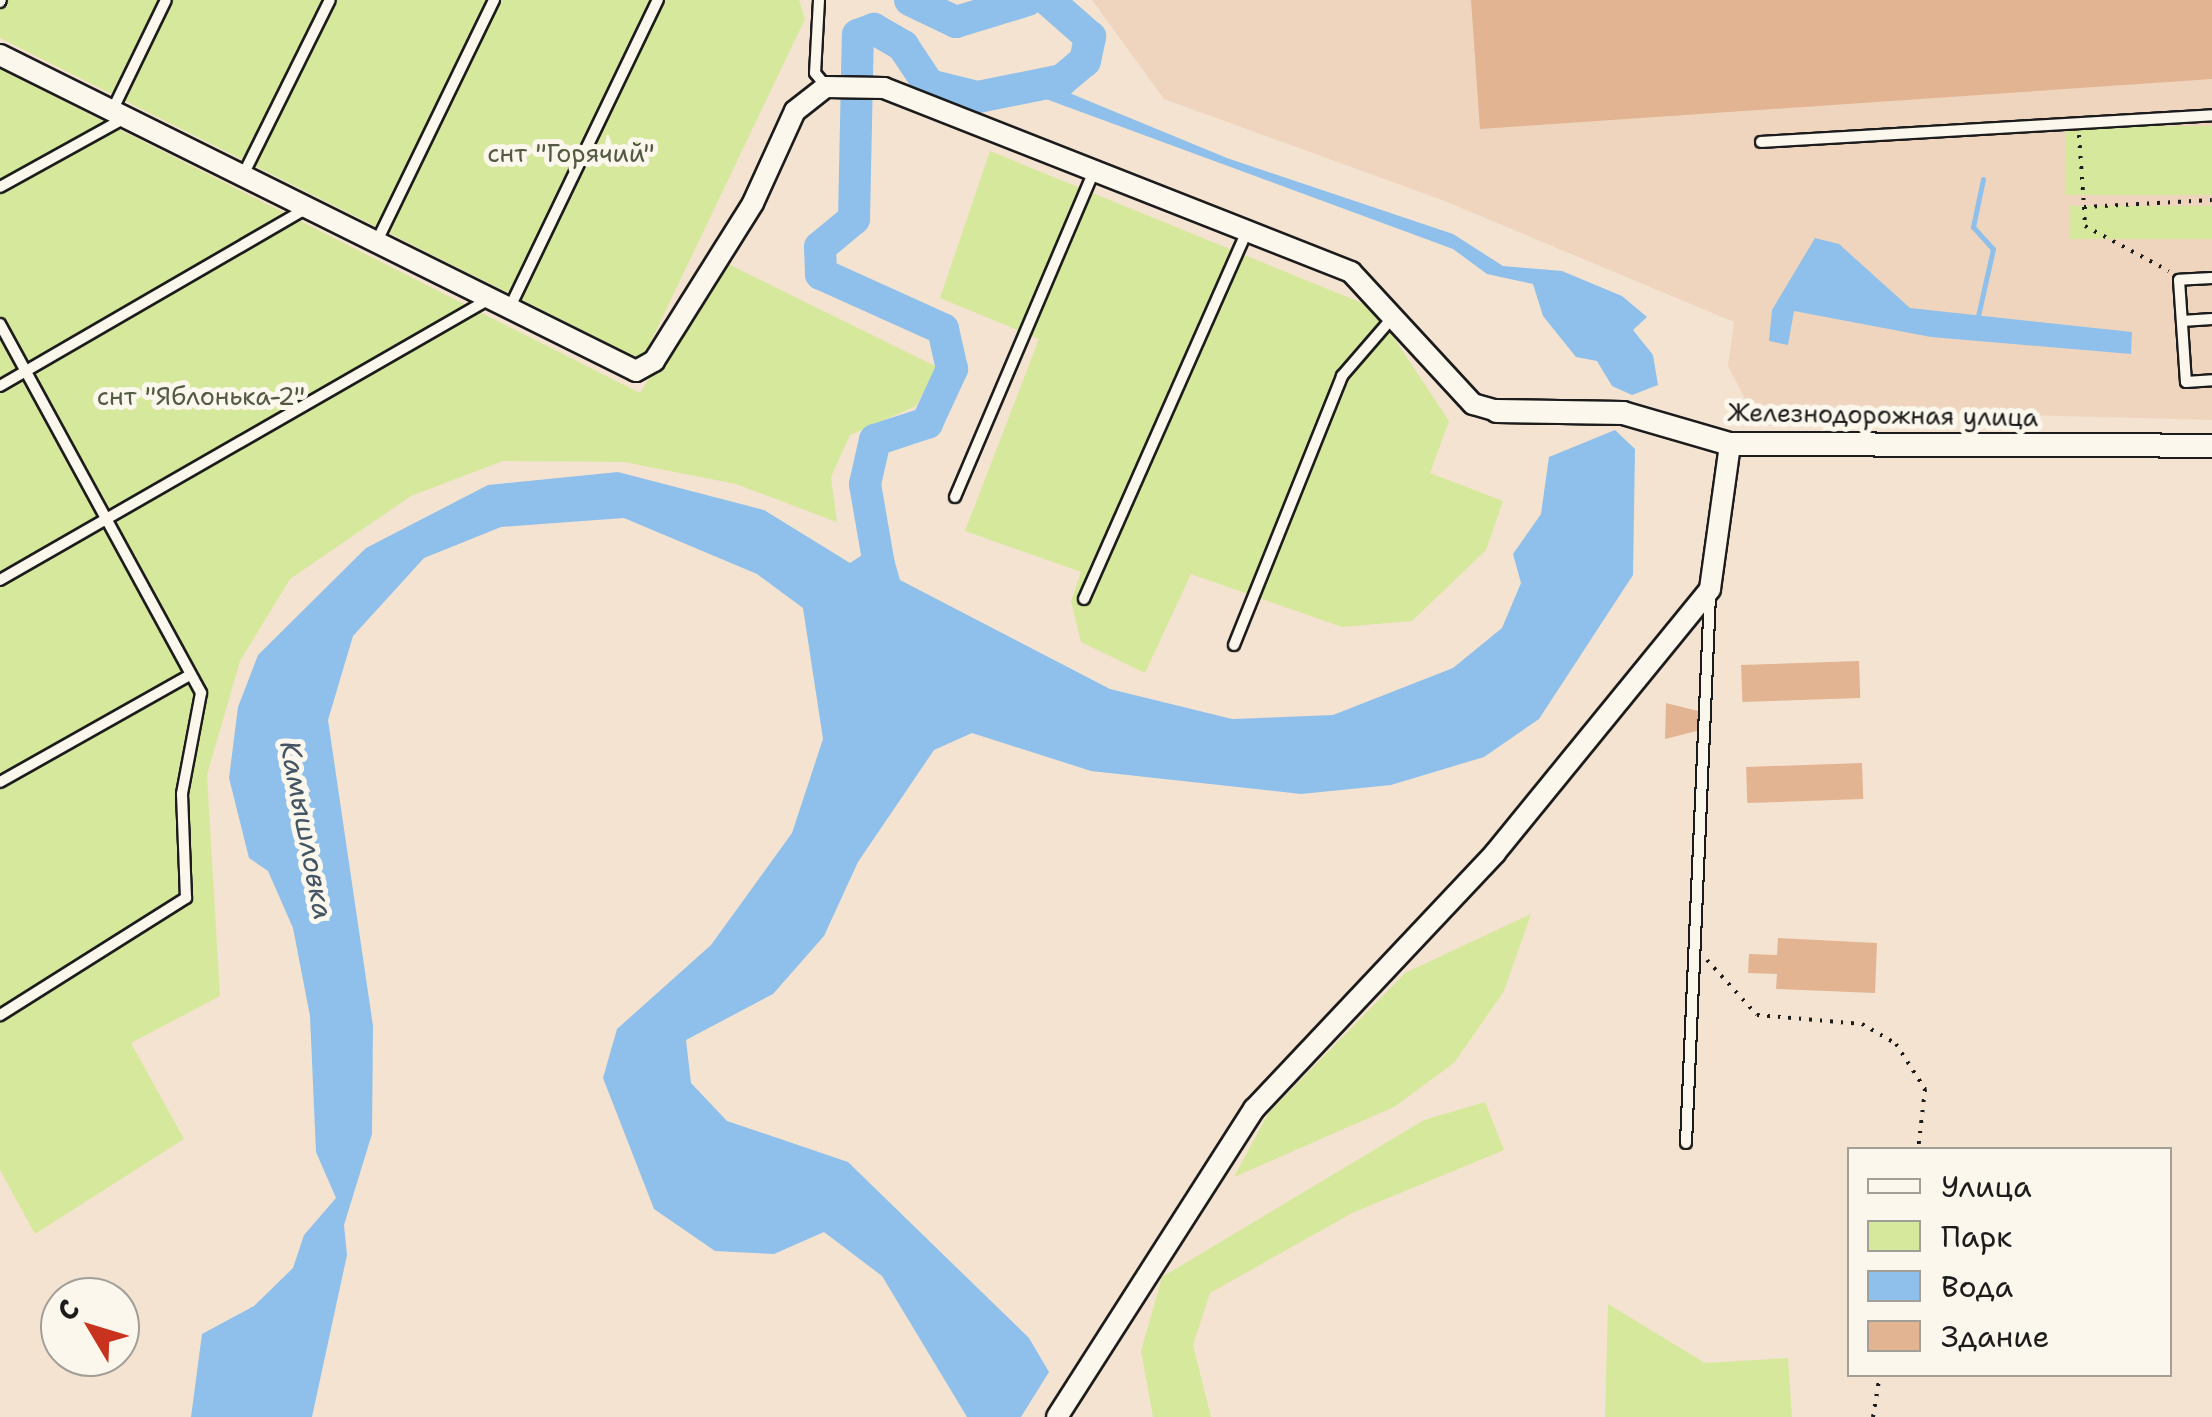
<!DOCTYPE html>
<meta charset="utf-8">
<style>
body{margin:0}
#map{position:relative;width:2212px;height:1417px;overflow:hidden;background:#f4e3d1;font-family:"Shantell Sans",sans-serif}
div>[style]{position:absolute}
[style*='--x']{left:calc(var(--x)*1px);top:calc(var(--y)*1px);width:calc(var(--w)*1px);rotate:calc(var(--a)*1deg)}
.built>*{inset:0;background:#efd5be}
.green>*{inset:0;background:#d6e89c;transform-origin:0 0}
.water>*{inset:0;background:#8fc0eb}
.stream>*{height:5px;margin:-2.5px;padding:0 2.5px;transform-origin:2.5px;border-radius:2.5px;background:#8fc0eb}
.river>*{height:32px;margin:-16px;padding:0 16px;transform-origin:16px;border-radius:16px;background:#8fc0eb}
.building>*{inset:0;background:#e2b492;transform-origin:0 0}
.path>*{height:4px;margin-top:-2px;transform-origin:0;background:repeating-linear-gradient(90deg,#1c1c1c 0 2.5px,transparent 0 10.5px)}
.roads{filter:drop-shadow(2px 0 #1c1c1c) drop-shadow(-2px 0 #1c1c1c) drop-shadow(0 2px #1c1c1c) drop-shadow(0 -2px #1c1c1c)}
.service>*{height:10px;margin:-5px;padding:0 5px;transform-origin:5px;border-radius:5px;background:#fbf7ec}
.minor>*{height:20px;margin:-10px;padding:0 10px;transform-origin:10px;border-radius:10px;background:#fbf7ec}
.tertiary>*{height:22px;margin:-11px;padding:0 11px;transform-origin:11px;border-radius:11px;background:#fbf7ec}
span{translate:-50% -50%;white-space:nowrap;text-align:center;line-height:1.15;-webkit-text-stroke:10px #fbf7ec;paint-order:stroke}
.park-label{font-size:25px;color:#545942}
.street-label{font-size:25px;color:#1c1c1c}
.water-label{font-size:28px;color:#445564;font-style:italic}
.legend{position:absolute;left:1847px;top:1147px;width:325px;height:230px;box-sizing:border-box;background:#fbf7ec;border:2px solid #a29f99;margin:0;padding:12px 18px;list-style:none;font-size:30px;color:#1c1c1c}
.legend li{display:flex;align-items:center;gap:20px;height:50px}
.legend b{width:50px;border:2px solid #a29f99}
.north{position:absolute;left:40px;top:1277px;width:100px;height:100px;box-sizing:border-box;background:#fbf7ec;border:2px solid #a29f99;border-radius:50%;rotate:308deg;font-size:28px;font-weight:700;line-height:40px;text-align:center;color:#1c1c1c}
.north::after{content:'';display:block;margin:auto;width:35px;height:45px;background:#c8321e;clip-path:polygon(50% 0,100% 100%,50% 72%,0 100%)}
</style>
<div id="map">
<div class="built">
<i style="clip-path:polygon(1092px 0,2212px 0,2212px 420px,1948px 413px,1938px 425px,1759px 426px,1728px 366px,1734px 322px,1442px 200px,1164px 99px)"></i>
</div>
<div class="green">
<i style="clip-path:polygon(0 0,799px 0,805px 19px,642px 360px,0 38px)"></i>
<i style="clip-path:polygon(0 69px,640px 393px,722px 261px,937px 367px,916px 406px,850px 435px,831px 477px,837px 522px,736px 484px,624px 462px,503px 461px,411px 496px,290px 579px,240px 661px,207px 775px,220px 996px,131px 1043px,184px 1139px,35px 1234px,0 1170px)"></i>
<i style="left:2212px;top:126px;width:69px;height:146px;rotate:90deg"></i>
<i style="clip-path:polygon(990px 151px,1374px 308px,1449px 421px,1430px 473px,1503px 501px,1486px 550px,1412px 621px,1342px 627px,1191px 574px,1145px 673px,1081px 642px,1071px 601px,1081px 572px,965px 531px,1039px 339px,940px 298px)"></i>
<i style="left:2212px;top:206px;width:33px;height:143px;rotate:90deg"></i>
<i style="clip-path:polygon(1531px 914px,1504px 991px,1454px 1063px,1394px 1107px,1234px 1177px,1269px 1112px,1405px 973px)"></i>
<i style="clip-path:polygon(1485px 1102px,1504px 1150px,1352px 1213px,1210px 1293px,1193px 1345px,1211px 1417px,1153px 1417px,1141px 1351px,1162px 1277px,1424px 1120px)"></i>
<i style="clip-path:polygon(1608px 1304px,1705px 1363px,1788px 1358px,1792px 1417px,1605px 1417px)"></i>
</div>
<div class="water">
<i style="clip-path:polygon(1033px 78px,1227px 158px,1453px 234px,1503px 266px,1562px 271px,1622px 296px,1647px 317px,1633px 330px,1653px 355px,1658px 385px,1632px 395px,1612px 386px,1597px 361px,1576px 357px,1543px 316px,1533px 284px,1487px 274px,1453px 249px,1035px 95px,1019px 83px)"></i>
<i style="clip-path:polygon(1815px 238px,1839px 244px,1910px 308px,2132px 332px,2131px 354px,1931px 337px,1794px 311px,1788px 345px,1769px 341px,1772px 310px)"></i>
<i style="clip-path:polygon(1615px 430px,1635px 449px,1633px 575px,1539px 719px,1484px 757px,1391px 785px,1301px 794px,1091px 771px,972px 733px,934px 750px,858px 862px,824px 936px,773px 994px,686px 1040px,691px 1083px,727px 1121px,848px 1162px,1029px 1338px,1049px 1372px,1021px 1417px,967px 1417px,882px 1276px,824px 1232px,774px 1254px,715px 1251px,654px 1209px,603px 1078px,617px 1029px,711px 945px,792px 833px,823px 739px,803px 608px,757px 574px,624px 518px,501px 527px,424px 558px,353px 636px,328px 720px,373px 1026px,372px 1134px,344px 1225px,347px 1255px,312px 1417px,191px 1417px,202px 1334px,254px 1306px,293px 1268px,304px 1235px,336px 1198px,316px 1152px,310px 1016px,293px 928px,268px 871px,249px 858px,229px 778px,238px 707px,258px 655px,366px 548px,488px 485px,618px 472px,764px 510px,850px 563px,888px 538px,900px 580px,1110px 689px,1232px 719px,1333px 715px,1453px 668px,1502px 628px,1521px 583px,1513px 554px,1541px 514px,1549px 457px)"></i>
</div>
<div class="stream">
<i style="--x:1978;--y:316;--w:69;--a:-77.4"></i>
<i style="--x:1993;--y:249;--w:30;--a:-132"></i>
<i style="--x:1973;--y:227;--w:49;--a:-78.2"></i>
</div>
<div class="river">
<i style="--x:910;--y:0;--w:51;--a:25.6"></i>
<i style="--x:956;--y:22;--w:75;--a:-17"></i>
<i style="--x:871;--y:577;--w:11;--a:-34"></i>
<i style="--x:880;--y:571;--w:88;--a:-99.8"></i>
<i style="--x:865;--y:484;--w:45;--a:-77.2"></i>
<i style="--x:875;--y:440;--w:55;--a:-18.1"></i>
<i style="--x:927;--y:423;--w:60;--a:-65.2"></i>
<i style="--x:952;--y:369;--w:41;--a:-102.7"></i>
<i style="--x:943;--y:329;--w:134;--a:-155.7"></i>
<i style="--x:821;--y:274;--w:27;--a:-92"></i>
<i style="--x:820;--y:247;--w:44;--a:-39.5"></i>
<i style="--x:854;--y:219;--w:184;--a:-88.8"></i>
<i style="--x:858;--y:35;--w:17;--a:-21"></i>
<i style="--x:874;--y:29;--w:34;--a:30"></i>
<i style="--x:903;--y:46;--w:47;--a:56.3"></i>
<i style="--x:929;--y:85;--w:50;--a:13.8"></i>
<i style="--x:978;--y:97;--w:86;--a:-11.4"></i>
<i style="--x:1062;--y:80;--w:30;--a:-40"></i>
<i style="--x:1085;--y:61;--w:25;--a:-78"></i>
<i style="--x:1090;--y:37;--w:56;--a:-138.6"></i>
</div>
<div class="building">
<i style="clip-path:polygon(1471px 0,2212px 0,2212px 79px,1480px 129px)"></i>
<i style="left:1859px;top:661px;width:37px;height:118px;rotate:88deg"></i>
<i style="clip-path:polygon(1666px 703px,1702px 712px,1701px 730px,1665px 739px)"></i>
<i style="left:1862px;top:763px;width:36px;height:116px;rotate:88deg"></i>
<i style="clip-path:polygon(1778px 938px,1877px 943px,1875px 993px,1776px 989px,1777px 974px,1748px 973px,1749px 954px,1777px 955px)"></i>
</div>
<div class="path">
<i style="--x:2079;--y:135;--w:72;--a:86"></i>
<i style="--x:2084;--y:207;--w:128;--a:-3.1"></i>
<i style="--x:2084;--y:207;--w:19;--a:87"></i>
<i style="--x:2085;--y:226;--w:95;--a:28.2"></i>
<i style="--x:1707;--y:960;--w:74;--a:47.7"></i>
<i style="--x:1757;--y:1015;--w:105;--a:4.9"></i>
<i style="--x:1862;--y:1024;--w:39;--a:30"></i>
<i style="--x:1896;--y:1044;--w:54;--a:57.2"></i>
<i style="--x:1925;--y:1089;--w:61;--a:96.5"></i>
<i style="--x:1873;--y:1417;--w:44;--a:-80.8"></i>
</div>
<div class="roads">
<div class="service">
<i style="--x:819;--y:0;--w:73;--a:93.1"></i>
<i style="--x:815;--y:73;--w:17;--a:50"></i>
<i style="--x:0;--y:2;--w:2;--a:-63"></i>
<i style="--x:112;--y:111;--w:123;--a:-64.1"></i>
<i style="--x:1761;--y:142;--w:452;--a:-3.4"></i>
<i style="--x:243;--y:175;--w:195;--a:-63.6"></i>
<i style="--x:0;--y:187;--w:143;--a:-28.9"></i>
<i style="--x:377;--y:241;--w:268;--a:-64.1"></i>
<i style="--x:2212;--y:278;--w:33;--a:177"></i>
<i style="--x:2179;--y:280;--w:102;--a:86.1"></i>
<i style="--x:2186;--y:382;--w:26;--a:-4"></i>
<i style="--x:510;--y:307;--w:341;--a:-64.3"></i>
<i style="--x:2182;--y:321;--w:30;--a:-4"></i>
<i style="--x:0;--y:324;--w:420;--a:61.4"></i>
<i style="--x:201;--y:693;--w:103;--a:100.7"></i>
<i style="--x:182;--y:794;--w:104;--a:87.8"></i>
<i style="--x:186;--y:898;--w:220;--a:147.8"></i>
<i style="--x:0;--y:386;--w:355;--a:-30.1"></i>
<i style="--x:955;--y:497;--w:354;--a:-66.9"></i>
<i style="--x:0;--y:580;--w:566;--a:-29.87"></i>
<i style="--x:1084;--y:599;--w:402;--a:-66.1"></i>
<i style="--x:1234;--y:645;--w:290;--a:-68.1"></i>
<i style="--x:1342;--y:376;--w:78;--a:-49.2"></i>
<i style="--x:0;--y:782;--w:214;--a:-29.4"></i>
<i style="--x:1686;--y:1143;--w:549;--a:-87.49"></i>
</div>
<div class="minor">
<i style="--x:0;--y:55;--w:710;--a:26.42"></i>
<i style="--x:636;--y:371;--w:21;--a:-29"></i>
<i style="--x:654;--y:361;--w:186;--a:-57.9"></i>
<i style="--x:753;--y:203;--w:101;--a:-65.5"></i>
<i style="--x:795;--y:111;--w:39;--a:-38"></i>
<i style="--x:826;--y:87;--w:58;--a:1"></i>
<i style="--x:884;--y:88;--w:502;--a:21.5"></i>
<i style="--x:1351;--y:272;--w:180;--a:47.3"></i>
<i style="--x:1473;--y:404;--w:25;--a:16"></i>
<i style="--x:1057;--y:1417;--w:366;--a:-57.4"></i>
<i style="--x:1254;--y:1109;--w:352;--a:-46.7"></i>
<i style="--x:1495;--y:853;--w:340;--a:-50.8"></i>
<i style="--x:1710;--y:589;--w:146;--a:-82.1"></i>
</div>
<div class="tertiary">
<i style="--x:1497;--y:411;--w:126;--a:0.9"></i>
<i style="--x:1623;--y:413;--w:111;--a:16.2"></i>
<i style="--x:1730;--y:444;--w:482;--a:0.2"></i>
</div>
</div>
<div class="park-label">
<span style="left:571px;top:153px">снт "Горячий"</span>
<span style="left:201px;top:396px">снт "Яблонька-2"</span>
</div>
<div class="street-label">
<span style="left:1883px;top:415px;rotate:1deg">Железнодорожная улица</span>
</div>
<div class="water-label">
<span style="left:307px;top:830px;rotate:79deg">Камышловка</span>
</div>
<ul class="legend">
<li><b style="height:12px;background:#fbf7ec"></b>Улица</li>
<li><b style="height:28px;background:#d6e89c"></b>Парк</li>
<li><b style="height:28px;background:#8fc0eb"></b>Вода</li>
<li><b style="height:28px;background:#e2b492"></b>Здание</li>
</ul>
<div class="north">С</div>
</div>
